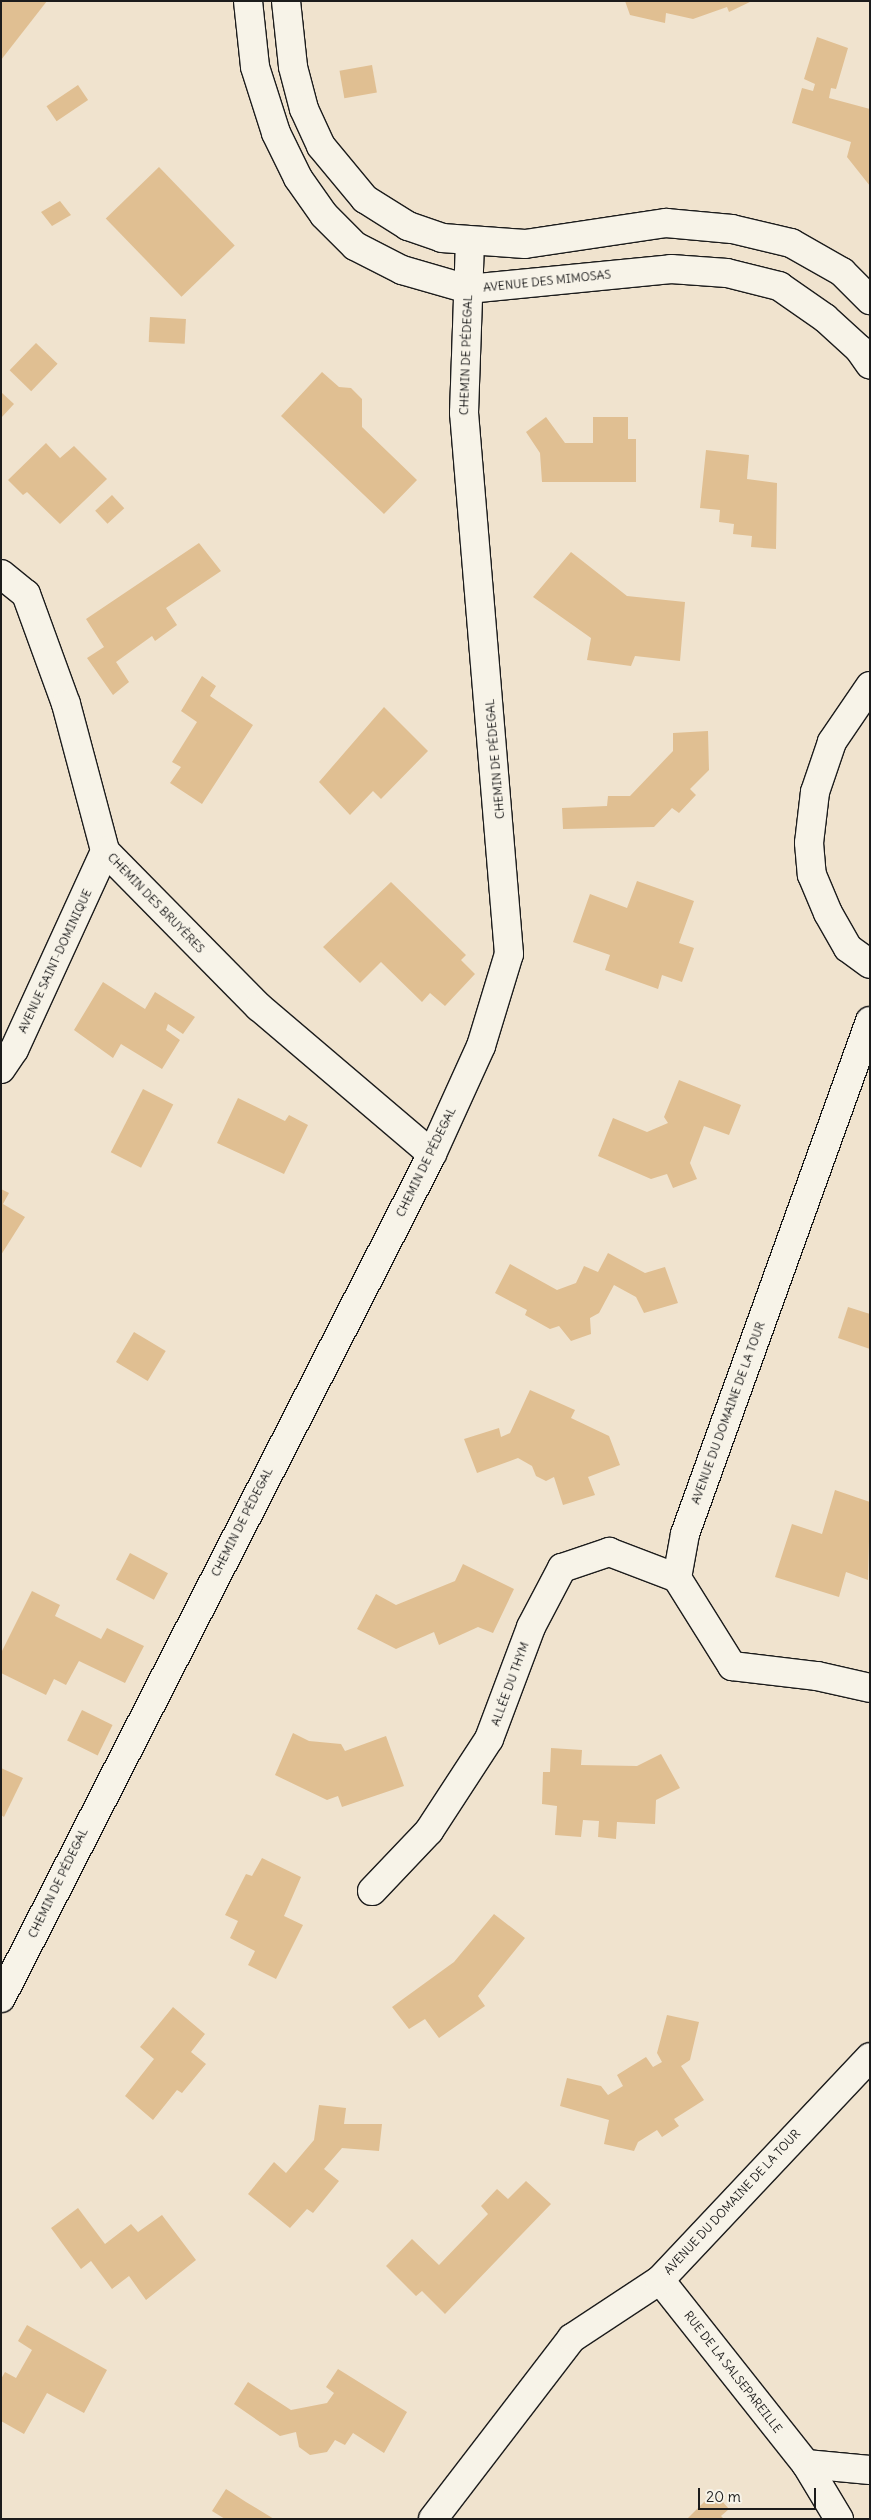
<!DOCTYPE html>
<meta charset="utf-8">
<style>
body{margin:0}
#map{position:relative;width:871px;height:2520px;overflow:hidden;background:#f0e3ce;font-family:Delius,sans-serif}
div>[style]{position:absolute}
[style*='--x']{left:calc(var(--x)*1px);top:calc(var(--y)*1px);width:calc(var(--w)*1px);rotate:calc(var(--a)*1deg)}
.building>*{inset:0;background:#e0bf92;transform-origin:0 0}
.roads{filter:drop-shadow(1px 0 #1c1c1c) drop-shadow(-1px 0 #1c1c1c) drop-shadow(0 1px #1c1c1c) drop-shadow(0 -1px #1c1c1c)}
.street>*{height:28px;margin:-14px;padding:0 14px;transform-origin:14px;border-radius:14px;background:#f7f3e8}
.secondary>*{height:28px;margin:-14px;padding:0 14px;transform-origin:14px;border-radius:14px;background:#f7f3e8}
span{translate:-50% -50%;white-space:nowrap;text-align:center;line-height:1.15;-webkit-text-stroke:4px #f7f3e8;paint-order:stroke}
.street-label{font-size:12px;color:#1c1c1c}
.frame{position:absolute;inset:0;border:2px solid #1c1c1c;pointer-events:none}
.scale{position:absolute;left:698px;top:2488px;width:118px;height:22px;box-sizing:border-box;border:2px solid #1c1c1c;border-top:0;padding-left:6px;font-size:15px;line-height:18px;white-space:nowrap;color:#1c1c1c;-webkit-text-stroke:4px #f7f3e8;paint-order:stroke}
</style>
<div id="map">
<div class="building">
<i style="clip-path:polygon(1px 1px,47px 1px,1px 60px)"></i>
<i style="clip-path:polygon(625px 1px,752px 1px,729px 12px,727px 7px,693px 19px,666px 13px,665px 23px,630px 15px)"></i>
<i style="clip-path:polygon(817px 37px,848px 48px,836px 89px,831px 88px,829px 98px,870px 109px,870px 186px,847px 157px,851px 142px,792px 123px,802px 88px,813px 91px,815px 84px,804px 79px)"></i>
<i style="left:372px;top:65px;width:28px;height:33px;rotate:80deg"></i>
<i style="left:78px;top:85px;width:18px;height:38px;rotate:56deg"></i>
<i style="left:159px;top:167px;width:109px;height:74px;rotate:46deg"></i>
<i style="clip-path:polygon(60px 201px,71px 215px,52px 226px,41px 212px)"></i>
<i style="left:150px;top:317px;width:36px;height:25px;rotate:3deg"></i>
<i style="left:36px;top:343px;width:30px;height:38px;rotate:44deg"></i>
<i style="clip-path:polygon(322px 372px,339px 387px,351px 388px,362px 399px,362px 427px,417px 480px,384px 514px,281px 416px)"></i>
<i style="clip-path:polygon(1px 392px,14px 404px,1px 418px)"></i>
<i style="clip-path:polygon(546px 417px,565px 443px,593px 443px,593px 417px,628px 417px,628px 439px,636px 439px,636px 482px,542px 482px,540px 453px,526px 432px)"></i>
<i style="clip-path:polygon(46px 443px,60px 458px,74px 446px,107px 479px,60px 524px,27px 492px,23px 495px,8px 480px)"></i>
<i style="clip-path:polygon(706px 450px,749px 455px,747px 479px,777px 483px,776px 549px,751px 547px,752px 536px,733px 534px,734px 524px,719px 522px,720px 510px,700px 508px)"></i>
<i style="left:112px;top:495px;width:18px;height:23px;rotate:47deg"></i>
<i style="clip-path:polygon(199px 543px,221px 571px,166px 608px,177px 625px,155px 641px,152px 636px,116px 662px,129px 682px,113px 695px,87px 658px,104px 647px,86px 619px)"></i>
<i style="clip-path:polygon(571px 552px,627px 596px,685px 602px,680px 661px,635px 656px,631px 666px,587px 660px,591px 638px,533px 597px)"></i>
<i style="clip-path:polygon(202px 676px,216px 686px,210px 696px,253px 725px,202px 804px,170px 783px,181px 767px,172px 762px,197px 722px,181px 711px)"></i>
<i style="clip-path:polygon(384px 707px,428px 751px,381px 799px,373px 791px,350px 815px,319px 782px)"></i>
<i style="clip-path:polygon(708px 731px,709px 770px,690px 789px,696px 795px,679px 813px,672px 808px,654px 827px,563px 829px,562px 808px,607px 806px,608px 796px,630px 796px,673px 751px,673px 733px)"></i>
<i style="clip-path:polygon(637px 881px,694px 901px,679px 943px,694px 948px,682px 982px,662px 975px,658px 989px,605px 970px,610px 955px,573px 942px,590px 894px,627px 908px)"></i>
<i style="clip-path:polygon(391px 882px,466px 955px,461px 960px,475px 974px,445px 1006px,430px 993px,422px 1002px,381px 962px,360px 983px,323px 947px)"></i>
<i style="clip-path:polygon(103px 982px,145px 1009px,155px 992px,195px 1017px,183px 1034px,168px 1024px,166px 1030px,180px 1040px,162px 1069px,121px 1044px,113px 1058px,74px 1030px)"></i>
<i style="clip-path:polygon(679px 1080px,741px 1105px,729px 1135px,704px 1126px,690px 1163px,697px 1179px,673px 1188px,667px 1174px,651px 1179px,598px 1156px,613px 1118px,647px 1132px,668px 1123px,664px 1117px)"></i>
<i style="left:143px;top:1089px;width:34px;height:71px;rotate:27deg"></i>
<i style="clip-path:polygon(238px 1098px,285px 1121px,289px 1115px,308px 1125px,284px 1174px,217px 1143px)"></i>
<i style="clip-path:polygon(1px 1189px,9px 1193px,3px 1204px,25px 1217px,1px 1255px)"></i>
<i style="clip-path:polygon(608px 1253px,645px 1273px,665px 1267px,678px 1303px,644px 1313px,636px 1297px,614px 1285px,599px 1313px,590px 1318px,591px 1334px,571px 1341px,559px 1326px,550px 1329px,525px 1315px,527px 1310px,495px 1293px,510px 1264px,557px 1290px,576px 1283px,584px 1266px,598px 1272px)"></i>
<i style="clip-path:polygon(848px 1307px,870px 1314px,870px 1349px,838px 1338px)"></i>
<i style="left:134px;top:1332px;width:37px;height:35px;rotate:31deg"></i>
<i style="clip-path:polygon(530px 1390px,575px 1410px,571px 1418px,609px 1436px,620px 1465px,588px 1477px,595px 1495px,563px 1505px,554px 1477px,546px 1481px,536px 1476px,532px 1466px,518px 1458px,477px 1473px,464px 1439px,499px 1428px,501px 1437px,510px 1433px)"></i>
<i style="clip-path:polygon(835px 1490px,870px 1502px,868px 1580px,846px 1572px,839px 1597px,775px 1577px,792px 1524px,822px 1534px)"></i>
<i style="left:130px;top:1553px;width:43px;height:30px;rotate:28deg"></i>
<i style="clip-path:polygon(463px 1564px,514px 1589px,493px 1633px,478px 1627px,439px 1645px,434px 1632px,396px 1649px,357px 1629px,376px 1594px,396px 1605px,455px 1581px)"></i>
<i style="clip-path:polygon(32px 1591px,60px 1605px,55px 1616px,101px 1639px,107px 1628px,144px 1646px,125px 1683px,79px 1661px,66px 1685px,54px 1679px,46px 1695px,1px 1673px,1px 1653px)"></i>
<i style="left:82px;top:1710px;width:34px;height:34px;rotate:26deg"></i>
<i style="clip-path:polygon(293px 1733px,309px 1741px,341px 1744px,345px 1751px,386px 1736px,404px 1786px,342px 1807px,338px 1796px,327px 1800px,275px 1775px)"></i>
<i style="clip-path:polygon(551px 1748px,582px 1750px,581px 1765px,637px 1766px,661px 1754px,680px 1788px,656px 1800px,655px 1824px,617px 1822px,616px 1839px,598px 1837px,599px 1821px,583px 1820px,581px 1837px,555px 1835px,557px 1806px,542px 1804px,543px 1772px,550px 1772px)"></i>
<i style="clip-path:polygon(1px 1768px,23px 1778px,4px 1817px,1px 1815px)"></i>
<i style="clip-path:polygon(262px 1858px,301px 1877px,284px 1916px,303px 1925px,276px 1979px,248px 1965px,255px 1951px,230px 1938px,238px 1921px,225px 1915px,246px 1874px,252px 1876px)"></i>
<i style="clip-path:polygon(494px 1914px,525px 1938px,478px 1996px,485px 2006px,439px 2038px,425px 2019px,409px 2029px,392px 2007px,454px 1962px)"></i>
<i style="clip-path:polygon(173px 2007px,205px 2034px,191px 2052px,206px 2064px,182px 2093px,177px 2090px,153px 2120px,125px 2096px,154px 2059px,140px 2047px)"></i>
<i style="clip-path:polygon(667px 2015px,699px 2022px,690px 2060px,681px 2066px,704px 2100px,674px 2119px,679px 2126px,662px 2137px,657px 2130px,638px 2142px,634px 2151px,604px 2144px,609px 2120px,560px 2106px,567px 2078px,601px 2086px,608px 2095px,623px 2086px,617px 2075px,646px 2057px,653px 2067px,662px 2062px,657px 2053px)"></i>
<i style="clip-path:polygon(319px 2105px,346px 2108px,344px 2124px,382px 2124px,379px 2151px,342px 2148px,324px 2169px,339px 2181px,313px 2213px,307px 2209px,290px 2228px,248px 2194px,274px 2162px,286px 2173px,314px 2140px)"></i>
<i style="clip-path:polygon(526px 2181px,551px 2204px,445px 2314px,422px 2291px,416px 2296px,386px 2266px,412px 2239px,439px 2265px,488px 2214px,481px 2206px,497px 2189px,508px 2199px)"></i>
<i style="clip-path:polygon(78px 2208px,105px 2244px,131px 2224px,138px 2232px,162px 2215px,196px 2260px,146px 2300px,129px 2276px,112px 2289px,91px 2261px,81px 2269px,51px 2228px)"></i>
<i style="clip-path:polygon(27px 2325px,107px 2370px,84px 2413px,47px 2393px,24px 2434px,1px 2421px,1px 2379px,5px 2372px,16px 2378px,32px 2350px,18px 2341px)"></i>
<i style="clip-path:polygon(338px 2369px,407px 2412px,384px 2453px,353px 2433px,345px 2445px,335px 2440px,327px 2452px,310px 2455px,299px 2447px,296px 2432px,280px 2436px,234px 2404px,248px 2382px,291px 2410px,327px 2403px,334px 2393px,326px 2387px)"></i>
<i style="clip-path:polygon(226px 2489px,246px 2502px,274px 2519px,225px 2519px,212px 2511px)"></i>
<i style="clip-path:polygon(714px 2492px,729px 2509px,721px 2516px,724px 2519px,687px 2519px)"></i>
</div>
<div class="roads">
<div class="street">
<i style="--x:1;--y:574;--w:32;--a:39"></i>
<i style="--x:26;--y:594;--w:117;--a:70"></i>
<i style="--x:66;--y:704;--w:152;--a:75.1"></i>
<i style="--x:105;--y:851;--w:219;--a:45.4"></i>
<i style="--x:259;--y:1007;--w:227;--a:40.4"></i>
<i style="--x:870;--y:1021;--w:545;--a:109.83"></i>
<i style="--x:685;--y:1534;--w:45;--a:100.3"></i>
<i style="--x:677;--y:1578;--w:104;--a:58"></i>
<i style="--x:732;--y:1666;--w:86;--a:6.7"></i>
<i style="--x:817;--y:1676;--w:54;--a:12.8"></i>
<i style="--x:1;--y:1069;--w:23;--a:-56"></i>
<i style="--x:14;--y:1050;--w:219;--a:-65.4"></i>
<i style="--x:372;--y:1891;--w:83;--a:-46.5"></i>
<i style="--x:429;--y:1831;--w:110;--a:-56.9"></i>
<i style="--x:489;--y:1739;--w:120;--a:-69.4"></i>
<i style="--x:531;--y:1627;--w:67;--a:-62.3"></i>
<i style="--x:562;--y:1568;--w:50;--a:-18.8"></i>
<i style="--x:609;--y:1552;--w:73;--a:20.9"></i>
<i style="--x:1;--y:1998;--w:948;--a:-62.95"></i>
<i style="--x:432;--y:1154;--w:119;--a:-65.6"></i>
<i style="--x:481;--y:1046;--w:96;--a:-73.1"></i>
<i style="--x:509;--y:954;--w:543;--a:-94.75"></i>
<i style="--x:464;--y:413;--w:171;--a:-88"></i>
<i style="--x:660;--y:2280;--w:235;--a:51.6"></i>
<i style="--x:806;--y:2464;--w:64;--a:59"></i>
<i style="--x:806;--y:2464;--w:64;--a:5.4"></i>
<i style="--x:433;--y:2519;--w:228;--a:-52.5"></i>
<i style="--x:572;--y:2338;--w:105;--a:-33.4"></i>
<i style="--x:660;--y:2280;--w:306;--a:-46.7"></i>
</div>
<div class="secondary">
<i style="--x:248;--y:1;--w:66;--a:83.9"></i>
<i style="--x:255;--y:67;--w:69;--a:72.3"></i>
<i style="--x:276;--y:133;--w:50;--a:63.9"></i>
<i style="--x:298;--y:178;--w:45;--a:54.9"></i>
<i style="--x:324;--y:215;--w:44;--a:45"></i>
<i style="--x:355;--y:246;--w:53;--a:27.1"></i>
<i style="--x:402;--y:270;--w:69;--a:16.1"></i>
<i style="--x:468;--y:289;--w:204;--a:-5.6"></i>
<i style="--x:671;--y:269;--w:56;--a:4.1"></i>
<i style="--x:727;--y:273;--w:54;--a:14"></i>
<i style="--x:779;--y:286;--w:56;--a:34.8"></i>
<i style="--x:825;--y:318;--w:46;--a:42.4"></i>
<i style="--x:859;--y:349;--w:19;--a:55"></i>
<i style="--x:286;--y:1;--w:66;--a:83.9"></i>
<i style="--x:293;--y:67;--w:43;--a:75.3"></i>
<i style="--x:304;--y:109;--w:41;--a:65.3"></i>
<i style="--x:321;--y:146;--w:69;--a:50.3"></i>
<i style="--x:365;--y:199;--w:51;--a:32.1"></i>
<i style="--x:408;--y:226;--w:36;--a:19"></i>
<i style="--x:442;--y:238;--w:83;--a:4.1"></i>
<i style="--x:525;--y:244;--w:143;--a:-8.5"></i>
<i style="--x:666;--y:223;--w:66;--a:5.2"></i>
<i style="--x:732;--y:229;--w:61;--a:13.3"></i>
<i style="--x:791;--y:243;--w:59;--a:29.6"></i>
<i style="--x:842;--y:272;--w:40;--a:45"></i>
<i style="--x:870;--y:686;--w:68;--a:124.2"></i>
<i style="--x:832;--y:742;--w:53;--a:108.8"></i>
<i style="--x:815;--y:792;--w:51;--a:96.7"></i>
<i style="--x:809;--y:843;--w:32;--a:85"></i>
<i style="--x:812;--y:875;--w:41;--a:67.2"></i>
<i style="--x:828;--y:913;--w:40;--a:60.3"></i>
<i style="--x:848;--y:948;--w:27;--a:36"></i>
</div>
</div>
<div class="street-label">
<span style="left:547px;top:281px;rotate:-6deg">AVENUE DES MIMOSAS</span>
<span style="left:466px;top:355px;rotate:-88deg">CHEMIN DE PÉDEGAL</span>
<span style="left:495px;top:759px;rotate:-95deg">CHEMIN DE PÉDEGAL</span>
<span style="left:156px;top:903px;rotate:46deg">CHEMIN DES BRUYÈRES</span>
<span style="left:55px;top:961px;rotate:-65deg">AVENUE SAINT-DOMINIQUE</span>
<span style="left:426px;top:1162px;rotate:-64deg">CHEMIN DE PÉDEGAL</span>
<span style="left:728px;top:1413px;rotate:-70deg">AVENUE DU DOMAINE DE LA TOUR</span>
<span style="left:242px;top:1522px;rotate:-63deg">CHEMIN DE PÉDEGAL</span>
<span style="left:510px;top:1684px;rotate:-70deg">ALLÉE DU THYM</span>
<span style="left:58px;top:1883px;rotate:-64deg">CHEMIN DE PÉDEGAL</span>
<span style="left:732px;top:2202px;rotate:-47deg">AVENUE DU DOMAINE DE LA TOUR</span>
<span style="left:733px;top:2372px;rotate:52deg">RUE DE LA SALSEPAREILLE</span>
</div>
<div class="frame"></div>
<div class="scale">20 m</div>
</div>
